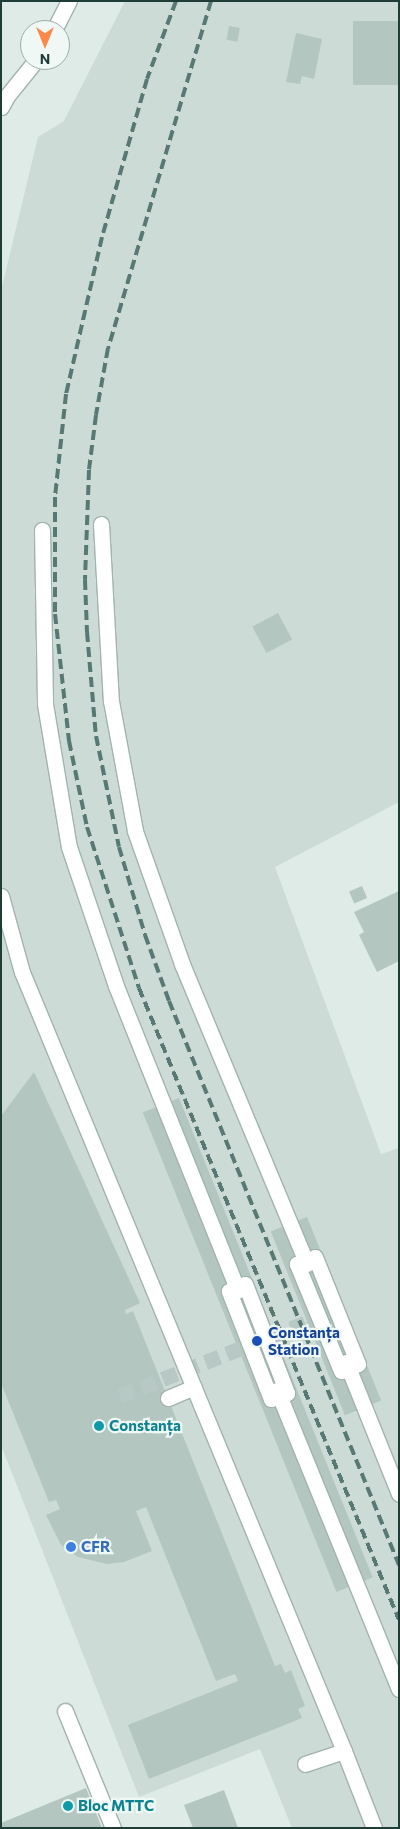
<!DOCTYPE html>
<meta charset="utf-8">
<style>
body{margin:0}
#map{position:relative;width:400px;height:1829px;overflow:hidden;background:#deebe7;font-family:Commissioner,sans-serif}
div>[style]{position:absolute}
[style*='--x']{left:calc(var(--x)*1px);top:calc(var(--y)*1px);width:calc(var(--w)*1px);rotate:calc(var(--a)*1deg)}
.built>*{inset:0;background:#ccdbd6}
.building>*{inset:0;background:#b3c6c0;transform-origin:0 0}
.pedestrian-tunnel>*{height:15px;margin-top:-7.5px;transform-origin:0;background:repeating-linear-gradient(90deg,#b8c8c4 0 15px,transparent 0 23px)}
.roads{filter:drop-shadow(1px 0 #a1b3af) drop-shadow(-1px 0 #a1b3af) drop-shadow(0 1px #a1b3af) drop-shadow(0 -1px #a1b3af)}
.pedestrian>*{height:15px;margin:-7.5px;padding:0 7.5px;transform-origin:7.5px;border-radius:7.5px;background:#fff}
.minor>*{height:15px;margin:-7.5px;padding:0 7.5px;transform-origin:7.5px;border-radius:7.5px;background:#fff}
.tertiary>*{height:15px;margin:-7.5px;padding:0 7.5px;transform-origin:7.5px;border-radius:7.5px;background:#fff}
.rail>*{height:4px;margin-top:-2px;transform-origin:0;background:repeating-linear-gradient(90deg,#587973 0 10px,transparent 0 15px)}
.dots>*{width:14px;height:14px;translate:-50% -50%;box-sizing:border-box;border:2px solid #eff8f4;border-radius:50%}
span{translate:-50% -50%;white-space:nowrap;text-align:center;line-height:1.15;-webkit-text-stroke:4.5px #eff8f4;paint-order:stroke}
.transit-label{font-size:15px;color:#164399;font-weight:700}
.left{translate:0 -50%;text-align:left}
.culture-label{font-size:15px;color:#0d838f;font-weight:700}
.shop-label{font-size:15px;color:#366cbe;font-weight:700}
.frame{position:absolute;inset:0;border:2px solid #1e3d37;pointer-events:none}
.north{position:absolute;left:20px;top:20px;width:50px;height:50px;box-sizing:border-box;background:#eff8f4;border:1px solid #9bada8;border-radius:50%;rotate:180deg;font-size:14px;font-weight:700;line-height:20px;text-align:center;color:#1e3d37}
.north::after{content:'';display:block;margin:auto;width:18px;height:22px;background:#ff8748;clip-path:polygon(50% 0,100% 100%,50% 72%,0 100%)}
</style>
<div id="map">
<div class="built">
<i style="clip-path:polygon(125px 1px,399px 1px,399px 802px,275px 867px,381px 1154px,399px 1148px,399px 1828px,292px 1828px,260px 1749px,139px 1797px,1px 1445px,1px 291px,38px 137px,64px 121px)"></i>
</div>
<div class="building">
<i style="left:399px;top:21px;width:64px;height:46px;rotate:90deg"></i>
<i style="left:229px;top:26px;width:11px;height:14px;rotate:10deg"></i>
<i style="clip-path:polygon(296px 33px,322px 39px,314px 79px,302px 76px,300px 84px,286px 82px)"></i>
<i style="left:278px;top:613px;width:30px;height:29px;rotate:62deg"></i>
<i style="left:362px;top:886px;width:13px;height:14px;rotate:67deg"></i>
<i style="clip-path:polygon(399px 891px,399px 961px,377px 972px,359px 935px,364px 932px,354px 912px)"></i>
<i style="clip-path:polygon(34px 1072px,140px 1303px,125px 1310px,126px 1314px,133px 1311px,275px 1666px,281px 1664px,285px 1673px,291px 1670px,305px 1706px,298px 1709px,302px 1718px,149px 1779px,128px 1725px,238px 1681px,235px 1674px,216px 1681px,146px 1507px,136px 1511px,152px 1551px,124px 1562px,107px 1564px,78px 1557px,61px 1545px,46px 1515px,60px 1509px,56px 1500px,49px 1502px,1px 1383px,1px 1116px)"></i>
<i style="left:179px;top:1098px;width:517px;height:39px;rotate:68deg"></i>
<i style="left:307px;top:1217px;width:198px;height:39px;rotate:68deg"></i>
<i style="clip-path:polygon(86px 1788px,102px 1828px,1px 1828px,1px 1823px)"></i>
<i style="clip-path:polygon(224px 1790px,238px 1828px,193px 1828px,184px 1805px)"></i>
</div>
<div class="pedestrian-tunnel">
<i style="--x:120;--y:1396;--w:223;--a:-21.6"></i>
</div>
<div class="roads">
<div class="pedestrian">
<i style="--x:101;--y:524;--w:177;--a:86.8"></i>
<i style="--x:111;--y:701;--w:132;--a:79.5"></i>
<i style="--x:135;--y:831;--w:141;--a:70.5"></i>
<i style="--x:182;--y:964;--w:325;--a:67.4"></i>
<i style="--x:42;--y:530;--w:174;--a:89"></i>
<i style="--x:45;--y:704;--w:145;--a:80.5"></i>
<i style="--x:69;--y:847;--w:147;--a:71.3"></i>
<i style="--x:116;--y:986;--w:328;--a:68.2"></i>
<i style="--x:1;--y:896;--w:79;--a:74.6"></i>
<i style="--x:22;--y:972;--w:843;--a:67.54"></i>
<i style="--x:344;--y:1751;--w:41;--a:161.6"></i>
<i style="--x:315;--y:1257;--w:115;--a:68.1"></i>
<i style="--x:358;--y:1364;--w:18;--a:158"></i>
<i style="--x:341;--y:1371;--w:116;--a:-112.4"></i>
<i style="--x:297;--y:1264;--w:19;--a:-21"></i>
<i style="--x:245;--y:1284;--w:117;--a:68.9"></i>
<i style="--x:287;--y:1393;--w:17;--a:159"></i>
<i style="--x:271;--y:1399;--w:116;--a:-111.3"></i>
<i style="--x:229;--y:1291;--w:17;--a:-24"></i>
<i style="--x:346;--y:1362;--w:142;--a:68.1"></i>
<i style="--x:277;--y:1390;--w:323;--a:67.8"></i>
<i style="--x:168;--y:1398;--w:28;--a:-23"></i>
<i style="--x:344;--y:1751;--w:83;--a:68.7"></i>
</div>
<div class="minor">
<i style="--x:65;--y:1711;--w:126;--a:67.7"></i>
</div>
<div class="tertiary">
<i style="--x:54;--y:30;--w:33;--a:-63"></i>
<i style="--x:1;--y:107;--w:13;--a:-61"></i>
<i style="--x:7;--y:96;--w:46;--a:-51.1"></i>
</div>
</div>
<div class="rail">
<i style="--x:176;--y:1;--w:83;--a:110.4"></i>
<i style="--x:147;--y:79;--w:164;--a:105.9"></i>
<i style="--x:102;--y:237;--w:161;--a:102.9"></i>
<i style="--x:66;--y:394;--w:104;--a:96.1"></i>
<i style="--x:55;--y:497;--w:117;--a:90"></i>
<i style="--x:55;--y:614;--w:128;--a:83.7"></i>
<i style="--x:69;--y:741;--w:88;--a:78.2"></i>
<i style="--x:87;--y:827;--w:169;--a:72.1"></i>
<i style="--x:139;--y:988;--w:683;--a:67.64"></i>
<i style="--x:211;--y:1;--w:362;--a:106.5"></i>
<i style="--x:108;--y:348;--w:68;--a:100.2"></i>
<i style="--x:96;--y:415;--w:55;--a:97.3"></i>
<i style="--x:89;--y:470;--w:110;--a:92.1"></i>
<i style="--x:85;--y:580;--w:52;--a:87.8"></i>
<i style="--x:87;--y:632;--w:104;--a:85.1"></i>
<i style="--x:96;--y:736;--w:113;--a:78.3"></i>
<i style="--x:119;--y:847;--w:92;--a:73.5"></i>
<i style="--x:145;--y:935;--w:70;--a:70"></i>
<i style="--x:169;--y:1001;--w:609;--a:67.81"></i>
</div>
<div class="dots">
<i style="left:257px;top:1341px;background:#1a4fb4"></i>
<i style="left:99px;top:1426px;background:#0f9aa8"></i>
<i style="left:71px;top:1547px;background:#3f7fe0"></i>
<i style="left:68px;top:1806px;background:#0f9aa8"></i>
</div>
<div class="transit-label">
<span class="left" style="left:268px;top:1341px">Constanța<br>Station</span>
</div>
<div class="culture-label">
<span class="left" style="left:109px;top:1426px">Constanța</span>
<span class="left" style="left:78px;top:1806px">Bloc MTTC</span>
</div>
<div class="shop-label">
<span class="left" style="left:81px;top:1547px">CFR</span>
</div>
<div class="frame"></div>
<div class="north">N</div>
</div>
